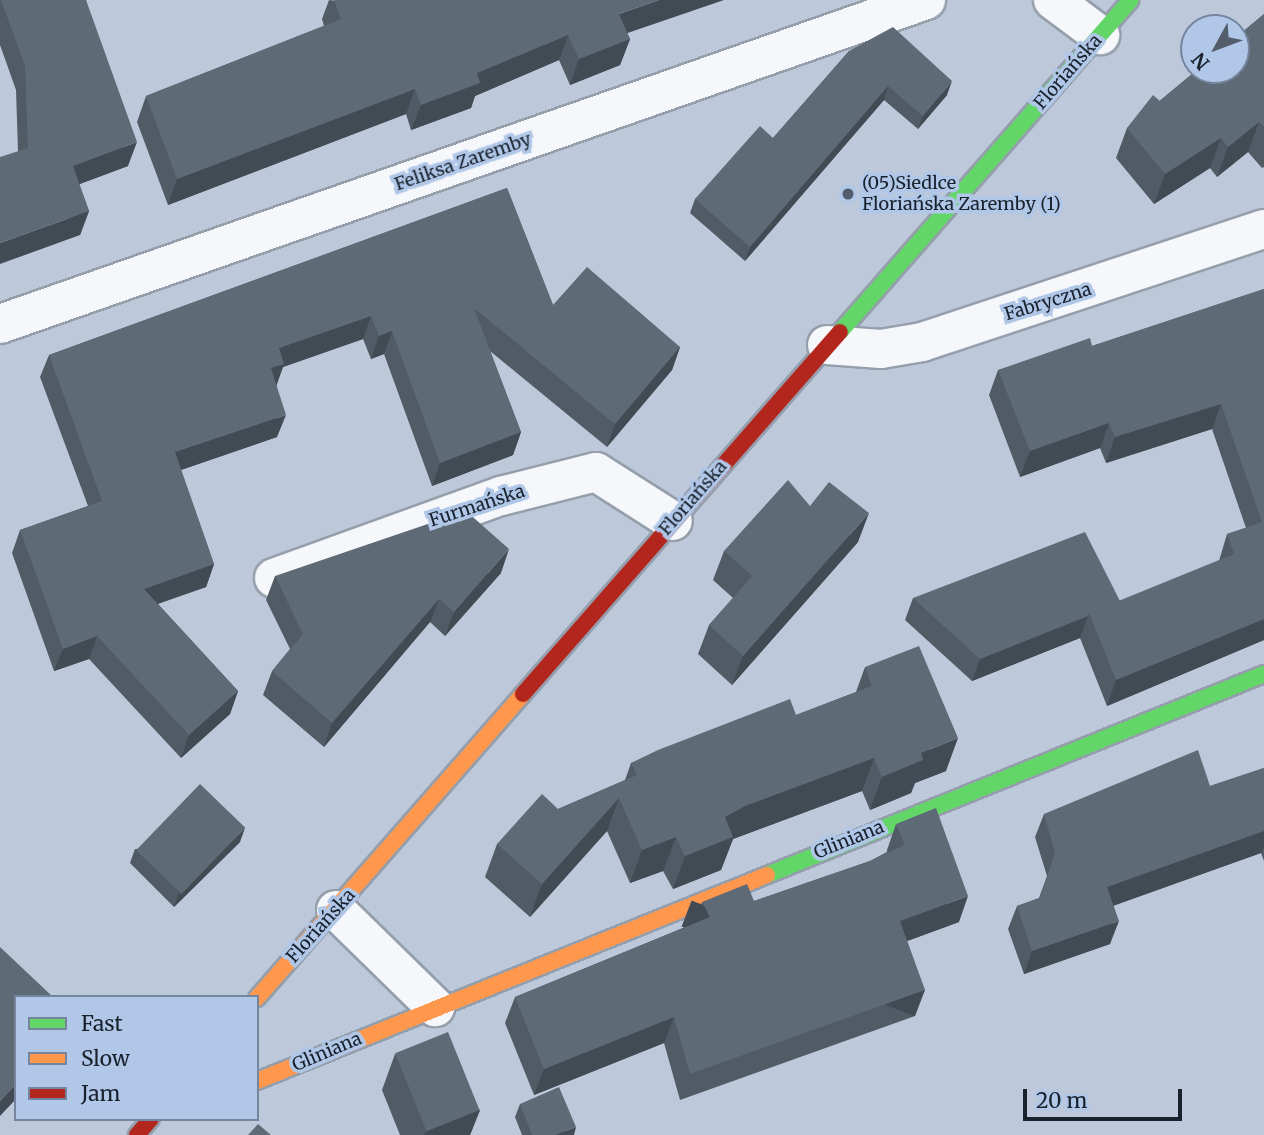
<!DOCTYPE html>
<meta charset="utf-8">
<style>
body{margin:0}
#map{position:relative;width:1264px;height:1135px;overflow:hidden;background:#bdc9db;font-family:Merriweather,serif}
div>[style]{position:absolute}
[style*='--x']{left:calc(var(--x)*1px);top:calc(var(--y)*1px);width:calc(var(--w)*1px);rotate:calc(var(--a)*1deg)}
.roads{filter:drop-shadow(2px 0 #959fac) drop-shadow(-2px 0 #959fac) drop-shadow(0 2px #959fac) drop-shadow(0 -2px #959fac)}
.street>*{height:38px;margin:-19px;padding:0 19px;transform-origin:19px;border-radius:19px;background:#f5f7fa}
.fast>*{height:16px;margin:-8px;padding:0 8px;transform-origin:8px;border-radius:8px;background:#63d668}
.slow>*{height:16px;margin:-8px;padding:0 8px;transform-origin:8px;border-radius:8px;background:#ff974d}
.jam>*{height:16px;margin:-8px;padding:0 8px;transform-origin:8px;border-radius:8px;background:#b3261e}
.wall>*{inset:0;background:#515b65}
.shaded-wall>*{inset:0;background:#424a53;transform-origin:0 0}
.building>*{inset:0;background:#5e6a76;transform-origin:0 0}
.dots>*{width:19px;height:19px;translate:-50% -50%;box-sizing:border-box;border:4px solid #b0c7e8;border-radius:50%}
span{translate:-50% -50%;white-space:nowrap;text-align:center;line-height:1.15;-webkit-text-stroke:7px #b0c7e8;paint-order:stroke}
.street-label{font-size:18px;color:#19212d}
.poi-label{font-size:18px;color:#19212d}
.left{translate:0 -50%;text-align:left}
.legend{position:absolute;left:14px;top:995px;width:245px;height:126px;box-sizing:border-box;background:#b0c7e8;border:2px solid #74859d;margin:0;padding:9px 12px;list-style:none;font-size:21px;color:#19212d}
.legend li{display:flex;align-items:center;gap:14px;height:35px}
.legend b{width:35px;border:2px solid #74859d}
.north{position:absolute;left:1180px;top:14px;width:70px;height:70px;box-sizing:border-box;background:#b0c7e8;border:2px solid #74859d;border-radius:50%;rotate:229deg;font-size:19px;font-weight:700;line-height:28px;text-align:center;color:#19212d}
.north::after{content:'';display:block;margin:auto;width:24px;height:32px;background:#525c6a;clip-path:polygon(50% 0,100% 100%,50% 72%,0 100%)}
.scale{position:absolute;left:1023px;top:1089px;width:159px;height:32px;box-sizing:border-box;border:4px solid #19212d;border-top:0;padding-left:9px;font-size:21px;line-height:24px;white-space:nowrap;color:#19212d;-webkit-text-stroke:5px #b0c7e8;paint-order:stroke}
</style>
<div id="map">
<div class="roads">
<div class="street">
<i style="--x:1053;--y:0;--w:59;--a:36.7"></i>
<i style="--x:0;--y:324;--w:981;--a:-19.28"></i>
<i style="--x:827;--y:345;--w:54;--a:4.2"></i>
<i style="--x:881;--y:349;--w:42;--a:-9.7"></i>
<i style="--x:922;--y:342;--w:360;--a:-18.3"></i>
<i style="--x:274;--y:578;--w:241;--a:-19.9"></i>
<i style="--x:501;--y:496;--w:98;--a:-14.2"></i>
<i style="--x:596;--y:472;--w:91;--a:32.5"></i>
<i style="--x:336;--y:910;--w:139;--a:44.4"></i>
</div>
<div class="fast">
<i style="--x:840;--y:332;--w:441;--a:-48.8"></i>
<i style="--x:767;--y:875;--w:536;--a:-22.02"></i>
</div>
<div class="slow">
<i style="--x:257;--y:998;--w:404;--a:-48.8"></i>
<i style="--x:257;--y:1081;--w:550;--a:-21.99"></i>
</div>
<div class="jam">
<i style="--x:523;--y:694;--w:481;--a:-48.8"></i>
<i style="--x:137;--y:1135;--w:21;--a:-49"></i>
</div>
</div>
<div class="wall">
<i style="clip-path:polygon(0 0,86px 0,128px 166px,79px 184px,89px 211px,80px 235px,18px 151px,16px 90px,0 45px)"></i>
<i style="clip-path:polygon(329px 0,627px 33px,630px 39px,620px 65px,570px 85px,559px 60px,475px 96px,471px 108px,411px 130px,406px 114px,168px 205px,137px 122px,146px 96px,324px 26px,322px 19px)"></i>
<i style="clip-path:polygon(1264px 14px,1264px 167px,1262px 168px,1248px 152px,1217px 177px,1210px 168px,1154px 204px,1116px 158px,1127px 128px)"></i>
<i style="clip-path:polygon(849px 51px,947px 95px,918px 129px,884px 100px,745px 261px,690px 213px,695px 199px,773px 138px)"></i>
<i style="clip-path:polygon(507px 188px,553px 305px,680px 347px,672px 370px,607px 447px,490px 351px,521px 432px,513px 455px,432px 486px,384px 354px,371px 359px,363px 339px,283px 367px,276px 385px,277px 437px,181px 470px,214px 564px,206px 587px,158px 604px,238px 691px,230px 714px,181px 758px,89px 659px,54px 671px,12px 553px,20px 530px,88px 506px,40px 377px,49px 355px)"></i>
<i style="clip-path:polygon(1264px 289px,1264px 640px,1107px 706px,1080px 638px,972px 681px,905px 620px,913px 598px,1120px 601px,1219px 561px,1227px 534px,1246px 528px,1212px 429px,1106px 463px,1100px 448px,1020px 477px,989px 395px,998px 370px,1092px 346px)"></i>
<i style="clip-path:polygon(810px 506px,858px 542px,732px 685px,698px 654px,709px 625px,733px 598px,713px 580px,724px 551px)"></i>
<i style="clip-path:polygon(501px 573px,445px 636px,430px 622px,324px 747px,263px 695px,272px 671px,290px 649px,266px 600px,275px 576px)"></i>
<i style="clip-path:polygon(865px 667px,946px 771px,915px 783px,911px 793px,870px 810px,862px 791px,733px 839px,721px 870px,673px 889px,663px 871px,630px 883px,607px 831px,530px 917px,485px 877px,497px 844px,558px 809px,625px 780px,631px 763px,796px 715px,856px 692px)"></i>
<i style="clip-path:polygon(1264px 768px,1264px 861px,1261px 853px,1114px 905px,1110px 944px,1024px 974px,1008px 929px,1017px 906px,1039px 898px,1047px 876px,1035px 837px,1044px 814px,1210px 786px)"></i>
<i style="clip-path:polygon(896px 824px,959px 922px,907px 941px,915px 1016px,680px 1100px,664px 1043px,534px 1095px,505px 1023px,515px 997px,695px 923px,702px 902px,754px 901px,870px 861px,887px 852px,887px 850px)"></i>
<i style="clip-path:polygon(240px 842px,174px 907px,130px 863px,135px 849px)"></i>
<i style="clip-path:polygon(395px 1054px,480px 1110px,470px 1135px,400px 1135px,382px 1090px)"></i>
<i style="clip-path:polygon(520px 1104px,574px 1135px,522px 1135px,515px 1117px)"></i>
</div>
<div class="shaded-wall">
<i style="clip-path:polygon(659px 0,724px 0,610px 39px,619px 14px)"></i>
<i style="clip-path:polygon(568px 35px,559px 60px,475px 96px,471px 108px,411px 130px,421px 105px,477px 73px)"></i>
<i style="clip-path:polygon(630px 39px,620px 65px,570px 85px,579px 59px)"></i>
<i style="clip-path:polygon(952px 81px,947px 95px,918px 129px,923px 116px)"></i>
<i style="clip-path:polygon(888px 86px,884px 100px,745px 261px,750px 247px)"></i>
<i style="clip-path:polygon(415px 89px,406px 114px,168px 205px,177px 179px)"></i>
<i style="clip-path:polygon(1259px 122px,1248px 152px,1217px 177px,1228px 147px)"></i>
<i style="clip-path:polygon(1221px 138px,1210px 168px,1154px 204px,1165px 174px)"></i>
<i style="clip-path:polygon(137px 142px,128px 166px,64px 190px,73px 166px)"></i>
<i style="clip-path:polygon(89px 211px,80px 235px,0 264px,0 243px)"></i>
<i style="clip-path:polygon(371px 316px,363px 339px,283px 367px,276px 387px,263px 391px,279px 348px)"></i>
<i style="clip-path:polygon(392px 331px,384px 354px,371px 359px,379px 336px)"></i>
<i style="clip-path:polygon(680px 347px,672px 370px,607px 447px,615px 424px)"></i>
<i style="clip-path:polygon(1221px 404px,1212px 429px,1106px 463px,1115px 437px)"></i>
<i style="clip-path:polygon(286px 415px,277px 437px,166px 475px,175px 452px)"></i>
<i style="clip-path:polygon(1109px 423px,1100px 448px,1020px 477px,1030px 451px)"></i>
<i style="clip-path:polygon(521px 432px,513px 455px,432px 486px,440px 463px)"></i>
<i style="clip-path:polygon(869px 513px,858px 542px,732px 685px,743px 656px)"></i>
<i style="clip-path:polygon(509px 549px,501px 573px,445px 636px,454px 612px)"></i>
<i style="clip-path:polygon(214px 564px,206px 587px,136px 611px,144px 589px)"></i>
<i style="clip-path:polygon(439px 599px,430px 622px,324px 747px,332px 723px)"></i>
<i style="clip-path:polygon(1088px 616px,1080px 638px,972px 681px,980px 659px)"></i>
<i style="clip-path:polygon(1264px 619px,1264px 640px,1107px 706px,1116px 680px)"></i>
<i style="clip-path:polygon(97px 636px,89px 659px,54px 671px,63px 649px)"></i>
<i style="clip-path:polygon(238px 691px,230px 714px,181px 758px,189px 735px)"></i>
<i style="clip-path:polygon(958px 738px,946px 771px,915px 783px,911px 793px,870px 810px,882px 777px,921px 753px)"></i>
<i style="clip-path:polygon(874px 758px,862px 791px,733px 839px,721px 870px,673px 889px,685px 856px,725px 817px,745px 806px)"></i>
<i style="clip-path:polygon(619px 798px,607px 831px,530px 917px,542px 884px)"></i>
<i style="clip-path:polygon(245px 828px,240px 842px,174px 907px,179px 893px)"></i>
<i style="clip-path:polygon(1264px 831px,1264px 845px,1261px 853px,1099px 911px,1107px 887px)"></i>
<i style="clip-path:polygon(676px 837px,663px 871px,630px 883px,642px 850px)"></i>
<i style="clip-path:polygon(968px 896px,959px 922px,891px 947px,900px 921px)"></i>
<i style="clip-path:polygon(1119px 921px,1110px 944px,1024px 974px,1032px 951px)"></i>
<i style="left:925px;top:990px;width:28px;height:250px;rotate:111deg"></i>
<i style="clip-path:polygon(674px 1017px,664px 1043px,534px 1095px,544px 1069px)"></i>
<i style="clip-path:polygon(16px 1084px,16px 1099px,0 1116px,0 1101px)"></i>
<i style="clip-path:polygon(480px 1110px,470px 1135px,424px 1135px,426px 1131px)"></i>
<i style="clip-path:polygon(576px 1127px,574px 1135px,555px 1135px)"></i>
</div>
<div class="building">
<i style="clip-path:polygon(1px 0,86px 0,137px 142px,73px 166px,89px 211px,0 243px,0 157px,28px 148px,25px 66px)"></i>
<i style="clip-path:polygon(334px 0,659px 0,619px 14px,630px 39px,579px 59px,568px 35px,477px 73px,480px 83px,421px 105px,415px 89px,177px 179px,146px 96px,341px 19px)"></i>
<i style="clip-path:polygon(1264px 14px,1264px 127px,1259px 122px,1228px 147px,1221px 138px,1165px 174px,1127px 128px,1153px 95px,1160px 101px,1197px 70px,1236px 70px,1236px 38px)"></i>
<i style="clip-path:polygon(893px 27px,952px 81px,923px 116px,888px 86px,750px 247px,695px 199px,760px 126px,773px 138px,849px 51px)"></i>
<i style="clip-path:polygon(507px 188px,553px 305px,587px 267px,680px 347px,615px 424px,474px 308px,521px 432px,440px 463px,392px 331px,379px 336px,371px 316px,279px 348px,284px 364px,271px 368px,286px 415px,175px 452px,214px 564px,144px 589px,238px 691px,189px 735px,97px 636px,63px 649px,20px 530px,102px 501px,49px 355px)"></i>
<i style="clip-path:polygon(1264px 289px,1264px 619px,1116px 680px,1089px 613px,1234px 554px,1227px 534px,1262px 522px,1221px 404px,1115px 437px,1109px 423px,1030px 451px,998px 370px,1090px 338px,1092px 346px)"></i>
<i style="clip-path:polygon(788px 480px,810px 506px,829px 482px,869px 513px,743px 656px,709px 625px,752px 576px,724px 551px)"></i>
<i style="clip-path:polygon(466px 511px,509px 549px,454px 612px,439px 599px,332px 723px,272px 671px,303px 634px,275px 576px)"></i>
<i style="clip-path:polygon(1085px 532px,1120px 601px,1089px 613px,1088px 616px,980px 659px,913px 598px)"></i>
<i style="clip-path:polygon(919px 646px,958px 738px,921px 753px,923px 760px,882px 777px,874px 758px,745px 806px,725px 817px,733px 837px,685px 856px,676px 837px,642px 850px,619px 798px,542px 884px,497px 844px,542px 794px,558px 809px,637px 775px,631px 763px,658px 750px,790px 699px,796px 715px,872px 686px,865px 667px)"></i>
<i style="clip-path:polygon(1198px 750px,1210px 786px,1264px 768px,1264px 831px,1107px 887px,1119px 921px,1032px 951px,1017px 906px,1040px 898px,1055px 853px,1044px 814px)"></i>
<i style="left:200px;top:784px;width:63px;height:92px;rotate:44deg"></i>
<i style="clip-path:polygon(936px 808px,968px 896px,900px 921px,925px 990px,690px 1074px,674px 1017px,544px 1069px,515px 997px,710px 917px,702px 902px,747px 884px,754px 901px,870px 861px,905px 845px,896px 824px)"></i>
<i style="clip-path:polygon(0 947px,53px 997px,16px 997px,16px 1084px,0 1101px)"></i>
<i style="left:448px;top:1032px;width:84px;height:57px;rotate:68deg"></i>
<i style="clip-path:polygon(559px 1087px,576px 1127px,555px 1135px,532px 1135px,520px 1104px)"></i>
<i style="clip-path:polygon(258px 1124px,271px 1135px,248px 1135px)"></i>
</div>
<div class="dots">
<i style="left:848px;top:194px;background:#525c6a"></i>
</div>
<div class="street-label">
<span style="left:1068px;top:72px;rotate:-49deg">Floriańska</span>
<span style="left:463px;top:162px;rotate:-19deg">Feliksa Zaremby</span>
<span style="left:1048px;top:302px;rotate:-17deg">Fabryczna</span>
<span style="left:693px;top:498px;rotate:-49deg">Floriańska</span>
<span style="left:477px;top:506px;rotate:-18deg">Furmańska</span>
<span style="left:849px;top:840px;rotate:-22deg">Gliniana</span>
<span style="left:321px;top:926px;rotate:-48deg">Floriańska</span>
<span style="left:327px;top:1052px;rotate:-23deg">Gliniana</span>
</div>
<div class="poi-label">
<span class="left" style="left:862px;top:194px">(05)Siedlce<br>Floriańska Zaremby (1)</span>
</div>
<ul class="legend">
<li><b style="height:9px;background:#63d668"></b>Fast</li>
<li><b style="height:9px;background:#ff974d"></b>Slow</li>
<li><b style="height:9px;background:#b3261e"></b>Jam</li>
</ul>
<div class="north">N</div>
<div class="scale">20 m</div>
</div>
